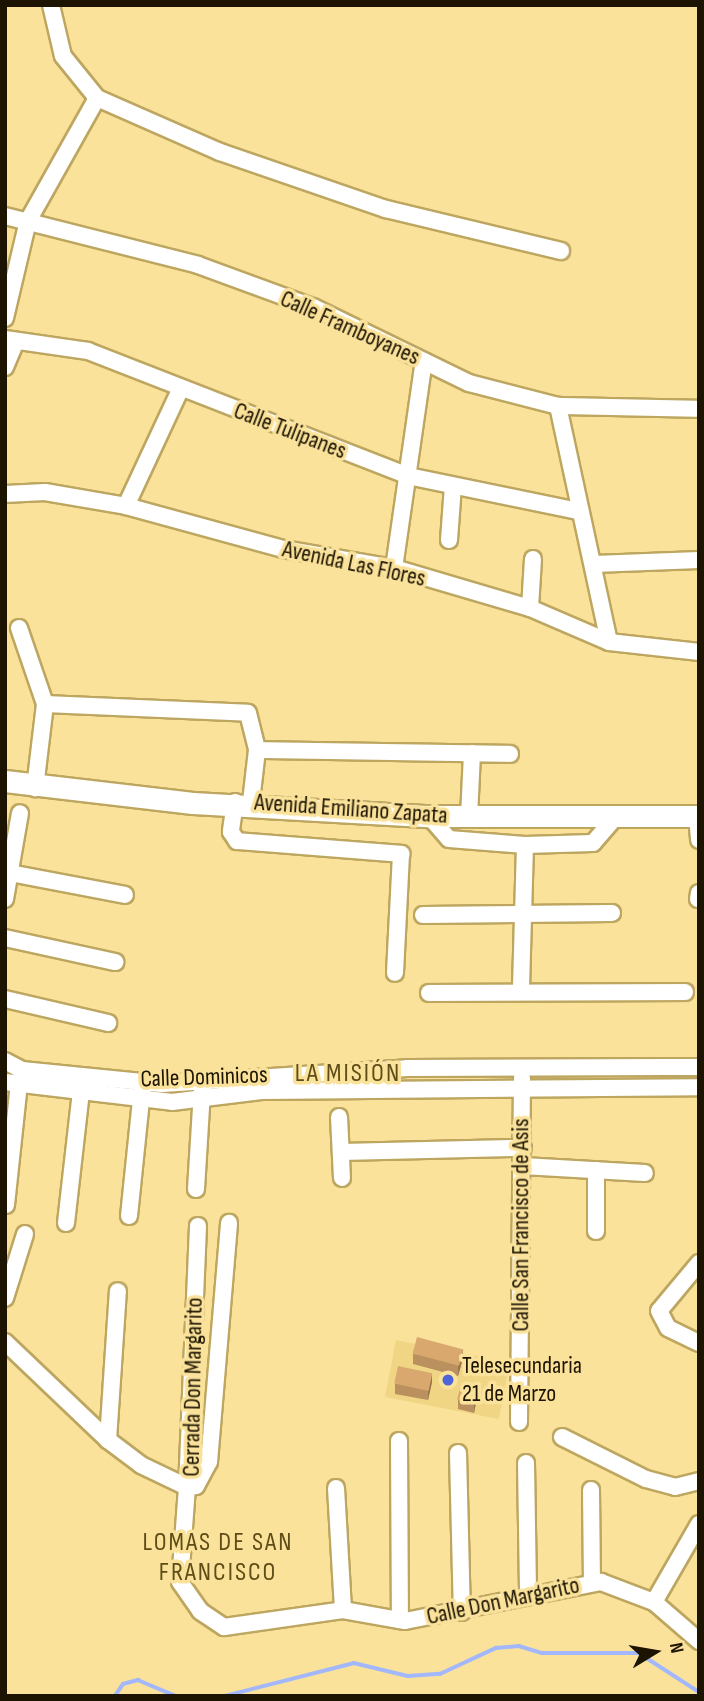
<!DOCTYPE html>
<meta charset="utf-8">
<style>
body{margin:0}
#map{position:relative;width:704px;height:1701px;overflow:hidden;background:#fae29b;font-family:"Sofia Sans Condensed",sans-serif}
div>[style]{position:absolute}
[style*='--x']{left:calc(var(--x)*1px);top:calc(var(--y)*1px);width:calc(var(--w)*1px);rotate:calc(var(--a)*1deg)}
.built>*{inset:0;background:#f0d585;transform-origin:0 0}
.stream>*{height:3.5px;margin:-1.75px;padding:0 1.75px;transform-origin:1.75px;border-radius:1.75px;background:#a3b7fc}
.roads{filter:drop-shadow(2px 0 #bda660) drop-shadow(-2px 0 #bda660) drop-shadow(0 2px #bda660) drop-shadow(0 -2px #bda660)}
.minor>*{height:16px;margin:-8px;padding:0 8px;transform-origin:8px;border-radius:8px;background:#fff}
.secondary>*{height:21px;margin:-10.5px;padding:0 10.5px;transform-origin:10.5px;border-radius:10.5px;background:#fff}
.wall>*{inset:0;background:#ba905f}
.shaded-wall>*{inset:0;background:#97764d}
.building>*{inset:0;background:#d8a86e;transform-origin:0 0}
.dots>*{width:19px;height:19px;translate:-50% -50%;box-sizing:border-box;border:4px solid #fae29b;border-radius:50%}
span{translate:-50% -50%;white-space:nowrap;text-align:center;line-height:1.15;-webkit-text-stroke:7px #fae29b;paint-order:stroke}
.street-label{font-size:24px;color:#1c1300}
.poi-label{font-size:24px;color:#1c1300}
.left{translate:0 -50%;text-align:left}
.neighbourhood-label{font-size:26px;color:#5e4d16;letter-spacing:2px}
.frame{position:absolute;inset:0;border:7px solid #1c1300;pointer-events:none}
.north{position:absolute;left:620px;top:1617px;width:70px;height:70px;-webkit-text-stroke:5px #fae29b;paint-order:stroke;rotate:79deg;font-size:19px;font-weight:700;line-height:28px;text-align:center;color:#1c1300}
.north::after{content:'';display:block;margin:auto;width:24px;height:32px;background:#1c1300;clip-path:polygon(50% 0,100% 100%,50% 72%,0 100%)}
</style>
<div id="map">
<div class="built">
<i style="left:396px;top:1340px;width:116px;height:58px;rotate:11deg"></i>
</div>
<div class="stream">
<i style="--x:115;--y:1696;--w:14;--a:-56"></i>
<i style="--x:123;--y:1684;--w:16;--a:-15"></i>
<i style="--x:138;--y:1680;--w:41;--a:22.8"></i>
<i style="--x:225;--y:1696;--w:133;--a:-14.3"></i>
<i style="--x:354;--y:1663;--w:56;--a:13.5"></i>
<i style="--x:408;--y:1676;--w:32;--a:-4"></i>
<i style="--x:440;--y:1674;--w:62;--a:-24.9"></i>
<i style="--x:496;--y:1648;--w:23;--a:-5"></i>
<i style="--x:519;--y:1646;--w:24;--a:17"></i>
<i style="--x:542;--y:1653;--w:97;--a:0"></i>
<i style="--x:639;--y:1653;--w:72;--a:33"></i>
</div>
<div class="roads">
<div class="minor">
<i style="--x:51;--y:5;--w:52;--a:76.8"></i>
<i style="--x:63;--y:56;--w:54;--a:51"></i>
<i style="--x:97;--y:98;--w:134;--a:23.7"></i>
<i style="--x:220;--y:152;--w:176;--a:19"></i>
<i style="--x:386;--y:209;--w:180;--a:13.5"></i>
<i style="--x:5;--y:216;--w:199;--a:14.2"></i>
<i style="--x:198;--y:265;--w:122;--a:20.1"></i>
<i style="--x:313;--y:307;--w:174;--a:26"></i>
<i style="--x:469;--y:383;--w:92;--a:14.5"></i>
<i style="--x:558;--y:406;--w:141;--a:1.2"></i>
<i style="--x:5;--y:318;--w:100;--a:-76.7"></i>
<i style="--x:28;--y:221;--w:141;--a:-60.7"></i>
<i style="--x:5;--y:339;--w:84;--a:8.2"></i>
<i style="--x:88;--y:351;--w:344;--a:21.3"></i>
<i style="--x:408;--y:476;--w:175;--a:11.6"></i>
<i style="--x:5;--y:367;--w:28;--a:-67"></i>
<i style="--x:558;--y:406;--w:241;--a:77.8"></i>
<i style="--x:5;--y:494;--w:40;--a:-2.9"></i>
<i style="--x:45;--y:492;--w:82;--a:9.8"></i>
<i style="--x:126;--y:506;--w:163;--a:15.3"></i>
<i style="--x:283;--y:549;--w:113;--a:9.7"></i>
<i style="--x:394;--y:568;--w:142;--a:16.4"></i>
<i style="--x:530;--y:608;--w:86;--a:23.3"></i>
<i style="--x:609;--y:642;--w:91;--a:6.3"></i>
<i style="--x:126;--y:506;--w:128;--a:-65"></i>
<i style="--x:449;--y:540;--w:54;--a:-85.8"></i>
<i style="--x:594;--y:564;--w:105;--a:-2.2"></i>
<i style="--x:394;--y:568;--w:209;--a:-81.8"></i>
<i style="--x:530;--y:608;--w:49;--a:-86.5"></i>
<i style="--x:19;--y:628;--w:80;--a:71.1"></i>
<i style="--x:45;--y:704;--w:85;--a:96.8"></i>
<i style="--x:45;--y:704;--w:203;--a:2.5"></i>
<i style="--x:248;--y:713;--w:38;--a:76"></i>
<i style="--x:257;--y:750;--w:52;--a:96.6"></i>
<i style="--x:257;--y:750;--w:253;--a:0.9"></i>
<i style="--x:235;--y:802;--w:30;--a:98"></i>
<i style="--x:231;--y:832;--w:11;--a:56"></i>
<i style="--x:237;--y:841;--w:165;--a:4.5"></i>
<i style="--x:401;--y:854;--w:119;--a:92.9"></i>
<i style="--x:429;--y:816;--w:30;--a:49"></i>
<i style="--x:449;--y:839;--w:76;--a:4.5"></i>
<i style="--x:525;--y:845;--w:68;--a:-1.7"></i>
<i style="--x:593;--y:843;--w:30;--a:-49"></i>
<i style="--x:697;--y:816;--w:24;--a:85"></i>
<i style="--x:469;--y:817;--w:64;--a:-87.3"></i>
<i style="--x:10;--y:873;--w:117;--a:10.8"></i>
<i style="--x:5;--y:899;--w:87;--a:-80.1"></i>
<i style="--x:698;--y:899;--w:6;--a:-81"></i>
<i style="--x:423;--y:915;--w:189;--a:-0.6"></i>
<i style="--x:5;--y:938;--w:113;--a:12.3"></i>
<i style="--x:521;--y:988;--w:143;--a:-88.4"></i>
<i style="--x:429;--y:993;--w:256;--a:-0.2"></i>
<i style="--x:5;--y:999;--w:106;--a:13.1"></i>
<i style="--x:5;--y:1061;--w:19;--a:28"></i>
<i style="--x:22;--y:1070;--w:141;--a:5.7"></i>
<i style="--x:162;--y:1084;--w:246;--a:-3.7"></i>
<i style="--x:407;--y:1068;--w:292;--a:-0.2"></i>
<i style="--x:5;--y:1082;--w:168;--a:6.8"></i>
<i style="--x:172;--y:1102;--w:90;--a:-7"></i>
<i style="--x:261;--y:1091;--w:438;--a:-0.5"></i>
<i style="--x:339;--y:1117;--w:61;--a:87.2"></i>
<i style="--x:341;--y:1152;--w:182;--a:-1.3"></i>
<i style="--x:523;--y:1166;--w:122;--a:3.3"></i>
<i style="--x:596;--y:1170;--w:61;--a:90"></i>
<i style="--x:196;--y:1189;--w:99;--a:-86.5"></i>
<i style="--x:6;--y:1205;--w:122;--a:-83.9"></i>
<i style="--x:129;--y:1216;--w:126;--a:-84.1"></i>
<i style="--x:66;--y:1223;--w:141;--a:-83.5"></i>
<i style="--x:198;--y:1226;--w:261;--a:92.4"></i>
<i style="--x:187;--y:1487;--w:9;--a:-6"></i>
<i style="--x:196;--y:1486;--w:27;--a:-62"></i>
<i style="--x:209;--y:1462;--w:240;--a:-85.2"></i>
<i style="--x:699;--y:1263;--w:62;--a:129.8"></i>
<i style="--x:659;--y:1311;--w:19;--a:62"></i>
<i style="--x:668;--y:1328;--w:34;--a:26"></i>
<i style="--x:5;--y:1298;--w:67;--a:-72.6"></i>
<i style="--x:5;--y:1342;--w:142;--a:43.6"></i>
<i style="--x:108;--y:1440;--w:41;--a:37.1"></i>
<i style="--x:141;--y:1465;--w:51;--a:25.6"></i>
<i style="--x:187;--y:1487;--w:95;--a:94.2"></i>
<i style="--x:180;--y:1582;--w:35;--a:55"></i>
<i style="--x:200;--y:1611;--w:29;--a:34"></i>
<i style="--x:224;--y:1627;--w:120;--a:-8.1"></i>
<i style="--x:343;--y:1610;--w:63;--a:10.1"></i>
<i style="--x:405;--y:1621;--w:200;--a:-11.3"></i>
<i style="--x:601;--y:1582;--w:57;--a:20.7"></i>
<i style="--x:654;--y:1602;--w:60;--a:40.9"></i>
<i style="--x:519;--y:1422;--w:344;--a:-89.5"></i>
<i style="--x:562;--y:1437;--w:94;--a:26.6"></i>
<i style="--x:646;--y:1479;--w:30;--a:15"></i>
<i style="--x:675;--y:1487;--w:25;--a:-14"></i>
<i style="--x:108;--y:1440;--w:149;--a:-86.2"></i>
<i style="--x:399;--y:1441;--w:179;--a:89.7"></i>
<i style="--x:458;--y:1453;--w:159;--a:88.6"></i>
<i style="--x:526;--y:1463;--w:130;--a:89.1"></i>
<i style="--x:336;--y:1488;--w:122;--a:86.7"></i>
<i style="--x:591;--y:1490;--w:93;--a:89.4"></i>
<i style="--x:654;--y:1602;--w:90;--a:-60"></i>
</div>
<div class="secondary">
<i style="--x:5;--y:781;--w:189;--a:6.7"></i>
<i style="--x:193;--y:803;--w:236;--a:3.2"></i>
<i style="--x:429;--y:816;--w:270;--a:0"></i>
</div>
</div>
<div class="wall">
<i style="clip-path:polygon(413px 1354px,463px 1358px,458px 1376px,413px 1364px)"></i>
<i style="clip-path:polygon(432px 1382px,428px 1400px,395px 1394px,395px 1384px)"></i>
<i style="clip-path:polygon(477px 1397px,474px 1413px,458px 1409px,458px 1400px)"></i>
</div>
<div class="shaded-wall">
<i style="clip-path:polygon(463px 1349px,463px 1358px,458px 1376px,458px 1366px)"></i>
<i style="clip-path:polygon(432px 1373px,432px 1382px,428px 1400px,428px 1391px)"></i>
<i style="clip-path:polygon(477px 1388px,477px 1397px,474px 1413px,474px 1403px)"></i>
</div>
<div class="building">
<i style="left:417px;top:1337px;width:48px;height:17px;rotate:15deg"></i>
<i style="left:398px;top:1366px;width:35px;height:18px;rotate:12deg"></i>
<i style="left:461px;top:1384px;width:16px;height:16px;rotate:14deg"></i>
</div>
<div class="dots">
<i style="left:448px;top:1380px;background:#4e65da"></i>
</div>
<div class="street-label">
<span style="left:350px;top:328px;rotate:24deg">Calle Framboyanes</span>
<span style="left:290px;top:431px;rotate:21deg">Calle Tulipanes</span>
<span style="left:354px;top:564px;rotate:12deg">Avenida Las Flores</span>
<span style="left:351px;top:809px;rotate:4deg">Avenida Emiliano Zapata</span>
<span style="left:204px;top:1077px;rotate:-2deg">Calle Dominicos</span>
<span style="left:521px;top:1225px;rotate:-90deg">Calle San Francisco de Asis</span>
<span style="left:193px;top:1387px;rotate:-89deg">Cerrada Don Margarito</span>
<span style="left:503px;top:1601px;rotate:-12deg">Calle Don Margarito</span>
</div>
<div class="poi-label">
<span class="left" style="left:462px;top:1380px">Telesecundaria<br>21 de Marzo</span>
</div>
<div class="neighbourhood-label">
<span style="left:348px;top:1074px">LA MISIÓN</span>
<span style="left:218px;top:1558px">LOMAS DE SAN<br>FRANCISCO</span>
</div>
<div class="frame"></div>
<div class="north">N</div>
</div>
